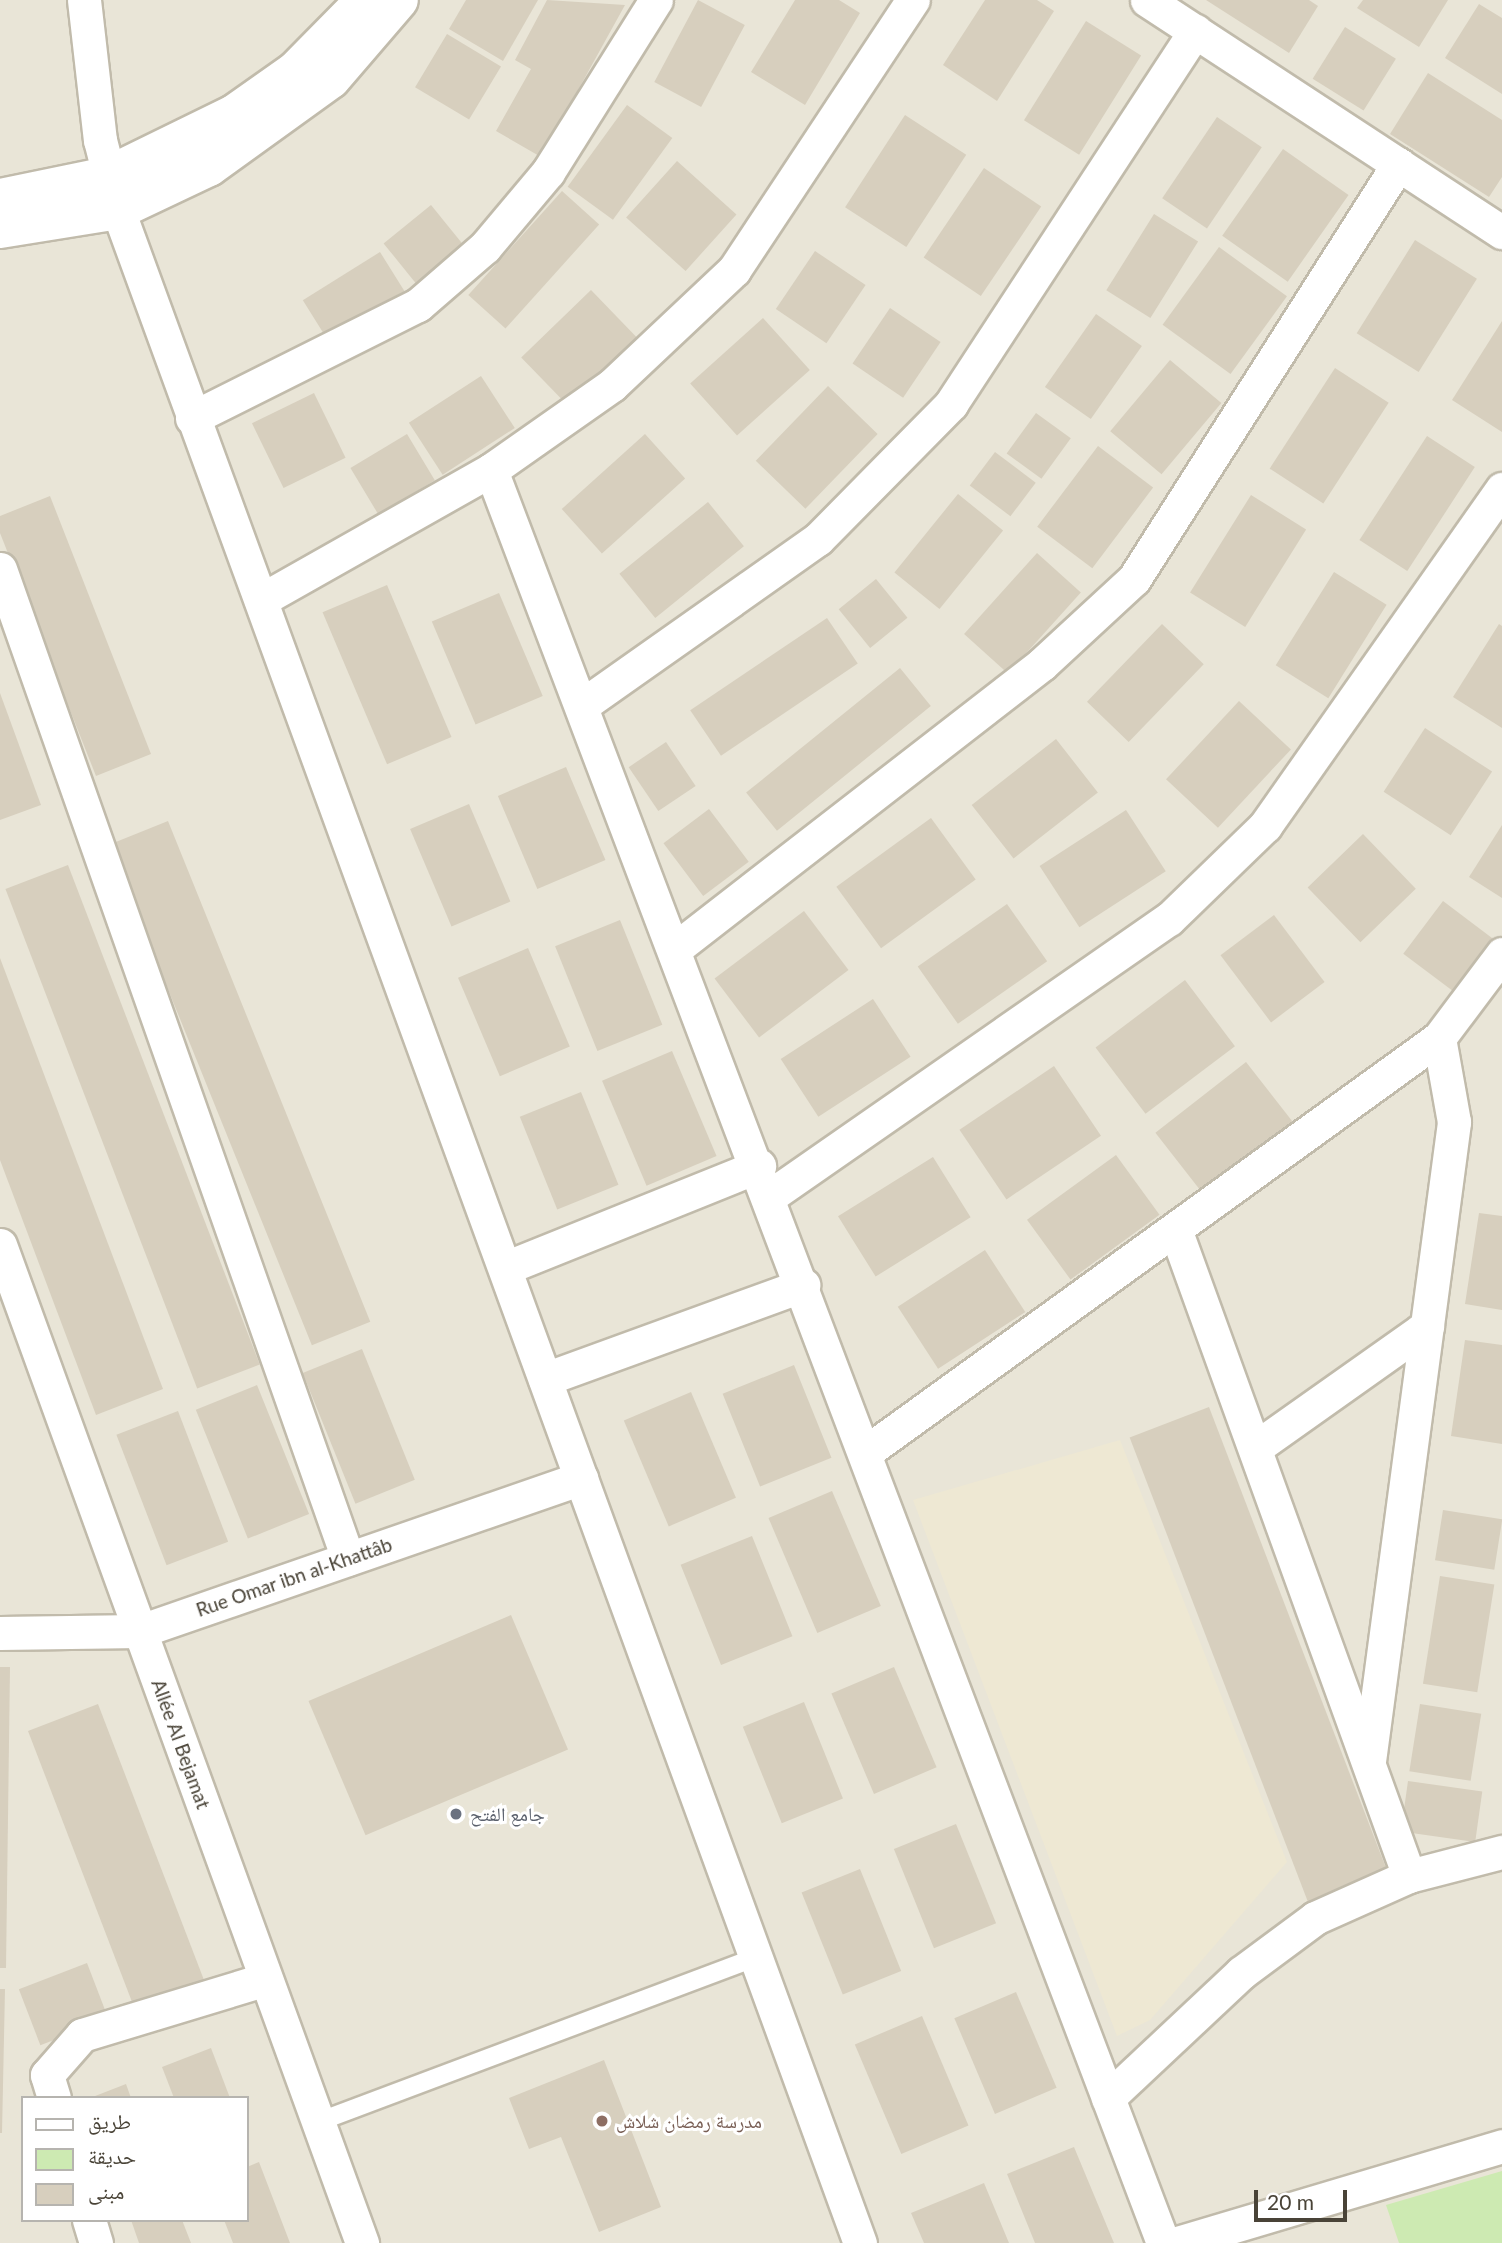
<!DOCTYPE html>
<meta charset="utf-8">
<style>
body{margin:0}
#map{position:relative;width:1502px;height:2243px;overflow:hidden;background:#f5f2e9;font-family:Lato,"Noto Naskh Arabic",sans-serif}
div>[style]{position:absolute}
[style*='--x']{left:calc(var(--x)*1px);top:calc(var(--y)*1px);width:calc(var(--w)*1px);rotate:calc(var(--a)*1deg)}
.residential>*{inset:0;background:#e9e5d7}
.education>*{inset:0;background:#eee8d3}
.green>*{inset:0;background:#cdeab2}
.building>*{inset:0;background:#d7cfbe;transform-origin:0 0}
.roads{filter:drop-shadow(2px 0 #c1bbab) drop-shadow(-2px 0 #c1bbab) drop-shadow(0 2px #c1bbab) drop-shadow(0 -2px #c1bbab)}
.service>*{height:18px;margin:-9px;padding:0 9px;transform-origin:9px;border-radius:9px;background:#fff}
.minor>*{height:33px;margin:-16.5px;padding:0 16.5px;transform-origin:16.5px;border-radius:16.5px;background:#fff}
.tertiary>*{height:38px;margin:-19px;padding:0 19px;transform-origin:19px;border-radius:19px;background:#fff}
.dots>*{width:19px;height:19px;translate:-50% -50%;box-sizing:border-box;border:4px solid #fff;border-radius:50%}
span{translate:-50% -50%;white-space:nowrap;text-align:center;line-height:1.15;-webkit-text-stroke:6px #fff;paint-order:stroke}
.street-label{font-size:19px;color:#494337}
.worship-label{font-size:19px;color:#5b616d}
.left{translate:0 -50%;text-align:left}
.education-label{font-size:19px;color:#785e54}
.legend{position:absolute;left:21px;top:2096px;width:228px;height:126px;box-sizing:border-box;background:#fff;border:2px solid #b6b4af;margin:0;padding:9px 12px;list-style:none;font-size:21px;color:#494337}
.legend li{display:flex;align-items:center;gap:14px;height:35px}
.legend b{width:35px;border:2px solid #b6b4af}
.scale{position:absolute;left:1254px;top:2190px;width:93px;height:32px;box-sizing:border-box;border:4px solid #494337;border-top:0;padding-left:9px;font-size:21px;line-height:24px;white-space:nowrap;color:#494337;-webkit-text-stroke:5px #fff;paint-order:stroke}
</style>
<div id="map">
<div class="residential">
<i style="clip-path:polygon(evenodd,0 0,1502px 0,1502px 2243px,0 2243px,0 0,23px 2098px,247px 2098px,247px 2220px,23px 2220px,23px 2098px)"></i>
</div>
<div class="education">
<i style="clip-path:polygon(1120px 1440px,1287px 1862px,1150px 2020px,1117px 2036px,913px 1500px)"></i>
</div>
<div class="green">
<i style="clip-path:polygon(1502px 2171px,1502px 2243px,1399px 2243px,1386px 2205px)"></i>
</div>
<div class="building">
<i style="clip-path:polygon(466px 0,538px 0,503px 61px,449px 29px)"></i>
<i style="clip-path:polygon(547px 0,625px 5px,541px 157px,496px 131px,531px 69px,515px 60px)"></i>
<i style="left:698px;top:0;width:53px;height:93px;rotate:28deg"></i>
<i style="clip-path:polygon(795px 0,839px 0,860px 13px,805px 105px,751px 72px)"></i>
<i style="clip-path:polygon(985px 0,1037px 0,1054px 11px,997px 101px,943px 65px)"></i>
<i style="clip-path:polygon(1206px 0,1309px 0,1318px 6px,1289px 53px)"></i>
<i style="clip-path:polygon(1363px 0,1448px 0,1419px 47px,1357px 8px)"></i>
<i style="clip-path:polygon(1479px 4px,1502px 18px,1502px 94px,1445px 58px)"></i>
<i style="left:1086px;top:21px;width:65px;height:117px;rotate:32deg"></i>
<i style="left:1345px;top:27px;width:60px;height:61px;rotate:32deg"></i>
<i style="left:447px;top:34px;width:63px;height:62px;rotate:31deg"></i>
<i style="clip-path:polygon(1428px 73px,1502px 120px,1502px 177px,1489px 197px,1390px 134px)"></i>
<i style="left:627px;top:105px;width:56px;height:101px;rotate:36deg"></i>
<i style="left:905px;top:115px;width:73px;height:110px;rotate:33deg"></i>
<i style="left:1217px;top:117px;width:54px;height:98px;rotate:34deg"></i>
<i style="left:1283px;top:149px;width:80px;height:106px;rotate:35deg"></i>
<i style="left:677px;top:161px;width:80px;height:76px;rotate:42deg"></i>
<i style="left:984px;top:168px;width:69px;height:108px;rotate:34deg"></i>
<i style="left:562px;top:191px;width:50px;height:140px;rotate:42deg"></i>
<i style="left:431px;top:205px;width:56px;height:61px;rotate:51deg"></i>
<i style="left:1154px;top:214px;width:52px;height:90px;rotate:32deg"></i>
<i style="left:1415px;top:240px;width:73px;height:110px;rotate:32deg"></i>
<i style="left:1219px;top:247px;width:84px;height:96px;rotate:36deg"></i>
<i style="left:815px;top:251px;width:61px;height:70px;rotate:34deg"></i>
<i style="left:380px;top:252px;width:51px;height:91px;rotate:58deg"></i>
<i style="left:591px;top:290px;width:66px;height:97px;rotate:46deg"></i>
<i style="left:890px;top:308px;width:61px;height:67px;rotate:34deg"></i>
<i style="left:1096px;top:314px;width:56px;height:89px;rotate:35deg"></i>
<i style="left:763px;top:318px;width:70px;height:98px;rotate:48deg"></i>
<i style="clip-path:polygon(1502px 321px,1502px 432px,1452px 400px)"></i>
<i style="left:1170px;top:360px;width:67px;height:93px;rotate:40deg"></i>
<i style="left:1335px;top:368px;width:64px;height:120px;rotate:33deg"></i>
<i style="left:481px;top:376px;width:62px;height:86px;rotate:57deg"></i>
<i style="left:828px;top:386px;width:69px;height:104px;rotate:44deg"></i>
<i style="left:314px;top:393px;width:72px;height:69px;rotate:64deg"></i>
<i style="left:1036px;top:413px;width:43px;height:50px;rotate:36deg"></i>
<i style="left:407px;top:434px;width:54px;height:66px;rotate:59deg"></i>
<i style="left:645px;top:434px;width:60px;height:112px;rotate:48deg"></i>
<i style="left:1427px;top:436px;width:57px;height:124px;rotate:33deg"></i>
<i style="left:1098px;top:446px;width:69px;height:101px;rotate:37deg"></i>
<i style="left:995px;top:452px;width:51px;height:42px;rotate:37deg"></i>
<i style="left:958px;top:494px;width:58px;height:101px;rotate:39deg"></i>
<i style="left:1251px;top:495px;width:65px;height:115px;rotate:32deg"></i>
<i style="clip-path:polygon(50px 496px,151px 754px,96px 776px,0 533px,0 516px)"></i>
<i style="left:708px;top:502px;width:57px;height:114px;rotate:51deg"></i>
<i style="left:1037px;top:553px;width:59px;height:109px;rotate:42deg"></i>
<i style="left:1334px;top:572px;width:62px;height:110px;rotate:32deg"></i>
<i style="left:876px;top:579px;width:50px;height:48px;rotate:51deg"></i>
<i style="left:387px;top:585px;width:165px;height:70px;rotate:67deg"></i>
<i style="left:499px;top:593px;width:112px;height:73px;rotate:67deg"></i>
<i style="left:827px;top:618px;width:55px;height:165px;rotate:56deg"></i>
<i style="left:1162px;top:624px;width:58px;height:108px;rotate:44deg"></i>
<i style="clip-path:polygon(1499px 624px,1502px 626px,1502px 728px,1453px 697px)"></i>
<i style="left:900px;top:668px;width:49px;height:198px;rotate:51deg"></i>
<i style="clip-path:polygon(0 693px,41px 805px,0 820px)"></i>
<i style="left:1239px;top:701px;width:71px;height:107px;rotate:43deg"></i>
<i style="left:1425px;top:728px;width:80px;height:76px;rotate:33deg"></i>
<i style="left:1056px;top:739px;width:68px;height:107px;rotate:52deg"></i>
<i style="left:666px;top:742px;width:53px;height:45px;rotate:56deg"></i>
<i style="left:566px;top:767px;width:101px;height:74px;rotate:67deg"></i>
<i style="left:469px;top:804px;width:106px;height:64px;rotate:67deg"></i>
<i style="left:709px;top:809px;width:66px;height:57px;rotate:53deg"></i>
<i style="left:1126px;top:810px;width:73px;height:103px;rotate:57deg"></i>
<i style="left:931px;top:818px;width:76px;height:117px;rotate:54deg"></i>
<i style="left:168px;top:821px;width:540px;height:63px;rotate:68deg"></i>
<i style="clip-path:polygon(1502px 825px,1502px 898px,1469px 877px)"></i>
<i style="left:1363px;top:834px;width:76px;height:77px;rotate:46deg"></i>
<i style="left:68px;top:865px;width:535px;height:67px;rotate:69deg"></i>
<i style="left:1443px;top:901px;width:63px;height:66px;rotate:37deg"></i>
<i style="left:1007px;top:904px;width:70px;height:109px;rotate:55deg"></i>
<i style="left:804px;top:911px;width:74px;height:112px;rotate:53deg"></i>
<i style="left:1274px;top:915px;width:84px;height:67px;rotate:53deg"></i>
<i style="left:620px;top:920px;width:113px;height:70px;rotate:68deg"></i>
<i style="left:528px;top:948px;width:107px;height:76px;rotate:67deg"></i>
<i style="clip-path:polygon(0 958px,163px 1389px,96px 1415px,0 1160px)"></i>
<i style="left:1185px;top:980px;width:83px;height:112px;rotate:53deg"></i>
<i style="left:873px;top:999px;width:69px;height:110px;rotate:57deg"></i>
<i style="left:672px;top:1051px;width:114px;height:76px;rotate:67deg"></i>
<i style="left:1246px;top:1062px;width:78px;height:115px;rotate:52deg"></i>
<i style="left:1054px;top:1066px;width:84px;height:114px;rotate:56deg"></i>
<i style="left:581px;top:1092px;width:100px;height:66px;rotate:68deg"></i>
<i style="left:1116px;top:1155px;width:74px;height:110px;rotate:54deg"></i>
<i style="left:933px;top:1157px;width:71px;height:112px;rotate:58deg"></i>
<i style="clip-path:polygon(1479px 1213px,1502px 1216px,1502px 1310px,1465px 1304px)"></i>
<i style="left:985px;top:1250px;width:74px;height:104px;rotate:57deg"></i>
<i style="clip-path:polygon(1465px 1340px,1502px 1345px,1502px 1444px,1451px 1436px)"></i>
<i style="left:362px;top:1349px;width:141px;height:64px;rotate:68deg"></i>
<i style="left:794px;top:1365px;width:100px;height:77px;rotate:68deg"></i>
<i style="left:257px;top:1385px;width:139px;height:66px;rotate:68deg"></i>
<i style="left:691px;top:1392px;width:115px;height:73px;rotate:67deg"></i>
<i style="left:1209px;top:1407px;width:500px;height:85px;rotate:69deg"></i>
<i style="left:178px;top:1411px;width:140px;height:66px;rotate:69deg"></i>
<i style="left:832px;top:1491px;width:125px;height:69px;rotate:67deg"></i>
<i style="left:1443px;top:1510px;width:60px;height:51px;rotate:9deg"></i>
<i style="left:752px;top:1536px;width:108px;height:77px;rotate:68deg"></i>
<i style="left:1440px;top:1576px;width:55px;height:109px;rotate:9deg"></i>
<i style="left:511px;top:1615px;width:146px;height:220px;rotate:67deg"></i>
<i style="clip-path:polygon(0 1667px,10px 1667px,6px 1968px,0 1968px)"></i>
<i style="left:894px;top:1667px;width:109px;height:68px;rotate:67deg"></i>
<i style="left:804px;top:1702px;width:104px;height:66px;rotate:68deg"></i>
<i style="left:98px;top:1704px;width:300px;height:75px;rotate:69deg"></i>
<i style="left:1420px;top:1704px;width:62px;height:68px;rotate:9deg"></i>
<i style="left:1408px;top:1781px;width:75px;height:51px;rotate:8deg"></i>
<i style="left:956px;top:1824px;width:107px;height:67px;rotate:68deg"></i>
<i style="left:860px;top:1869px;width:110px;height:63px;rotate:68deg"></i>
<i style="left:87px;top:1963px;width:60px;height:73px;rotate:69deg"></i>
<i style="clip-path:polygon(0 1989px,5px 1989px,2px 2133px,0 2133px)"></i>
<i style="left:1016px;top:1992px;width:104px;height:67px;rotate:67deg"></i>
<i style="left:922px;top:2016px;width:119px;height:73px;rotate:67deg"></i>
<i style="clip-path:polygon(211px 2048px,230px 2098px,174px 2098px,162px 2067px)"></i>
<i style="clip-path:polygon(604px 2060px,661px 2207px,599px 2232px,561px 2137px,529px 2149px,509px 2098px)"></i>
<i style="clip-path:polygon(126px 2084px,131px 2098px,90px 2098px)"></i>
<i style="clip-path:polygon(1074px 2147px,1114px 2243px,1035px 2243px,1007px 2174px)"></i>
<i style="clip-path:polygon(259px 2162px,290px 2243px,233px 2243px,224px 2220px,247px 2220px,247px 2167px)"></i>
<i style="clip-path:polygon(984px 2183px,1009px 2243px,924px 2243px,911px 2213px)"></i>
<i style="clip-path:polygon(131px 2220px,182px 2220px,191px 2243px,139px 2243px)"></i>
</div>
<div class="roads">
<div class="service">
<i style="--x:318;--y:2122;--w:468;--a:-20.6"></i>
</div>
<div class="minor">
<i style="--x:84;--y:0;--w:141;--a:83.5"></i>
<i style="--x:100;--y:140;--w:72;--a:75.6"></i>
<i style="--x:118;--y:210;--w:2164;--a:69.95"></i>
<i style="--x:1147;--y:0;--w:424;--a:33.2"></i>
<i style="--x:192;--y:418;--w:253;--a:-26.6"></i>
<i style="--x:418;--y:305;--w:89;--a:-40.9"></i>
<i style="--x:485;--y:247;--w:98;--a:-50"></i>
<i style="--x:548;--y:172;--w:203;--a:-57.9"></i>
<i style="--x:491;--y:470;--w:1896;--a:69.24"></i>
<i style="--x:0;--y:569;--w:1049;--a:70.63"></i>
<i style="--x:261;--y:600;--w:264;--a:-29.5"></i>
<i style="--x:491;--y:470;--w:148;--a:-35.1"></i>
<i style="--x:612;--y:385;--w:168;--a:-43.3"></i>
<i style="--x:734;--y:270;--w:324;--a:-56.5"></i>
<i style="--x:584;--y:704;--w:286;--a:-35.2"></i>
<i style="--x:818;--y:539;--w:190;--a:-45.4"></i>
<i style="--x:951;--y:404;--w:446;--a:-56.8"></i>
<i style="--x:676;--y:948;--w:463;--a:-37.8"></i>
<i style="--x:1042;--y:664;--w:125;--a:-42.7"></i>
<i style="--x:1134;--y:579;--w:492;--a:-57.5"></i>
<i style="--x:770;--y:1196;--w:486;--a:-34.8"></i>
<i style="--x:1169;--y:919;--w:134;--a:-44.1"></i>
<i style="--x:1265;--y:826;--w:412;--a:-54.9"></i>
<i style="--x:1175;--y:1229;--w:688;--a:70.12"></i>
<i style="--x:0;--y:1245;--w:1062;--a:70.06"></i>
<i style="--x:505;--y:1268;--w:274;--a:-21.9"></i>
<i style="--x:545;--y:1379;--w:275;--a:-20"></i>
<i style="--x:1255;--y:1448;--w:211;--a:-35.3"></i>
<i style="--x:866;--y:1452;--w:707;--a:-35.85"></i>
<i style="--x:1439;--y:1038;--w:105;--a:-53.1"></i>
<i style="--x:0;--y:1633;--w:140;--a:-0.8"></i>
<i style="--x:140;--y:1631;--w:467;--a:-19.1"></i>
<i style="--x:1369;--y:1761;--w:645;--a:-82.42"></i>
<i style="--x:1454;--y:1122;--w:85;--a:-100.1"></i>
<i style="--x:54;--y:2098;--w:24;--a:-107"></i>
<i style="--x:47;--y:2075;--w:53;--a:-48.8"></i>
<i style="--x:82;--y:2035;--w:192;--a:-16.9"></i>
<i style="--x:1108;--y:2098;--w:183;--a:-43.2"></i>
<i style="--x:1241;--y:1973;--w:92;--a:-36.6"></i>
<i style="--x:1315;--y:1918;--w:103;--a:-24.1"></i>
<i style="--x:1409;--y:1876;--w:96;--a:-14.5"></i>
<i style="--x:89;--y:2220;--w:24;--a:73"></i>
<i style="--x:1177;--y:2243;--w:339;--a:-16.6"></i>
</div>
<div class="tertiary">
<i style="--x:0;--y:198;--w:109;--a:-11.6"></i>
<i style="--x:107;--y:176;--w:141;--a:-26"></i>
<i style="--x:234;--y:114;--w:75;--a:-35.2"></i>
<i style="--x:295;--y:71;--w:100;--a:-45.4"></i>
<i style="--x:0;--y:229;--w:120;--a:-9.1"></i>
<i style="--x:118;--y:210;--w:101;--a:-25.3"></i>
<i style="--x:209;--y:167;--w:150;--a:-35.8"></i>
<i style="--x:331;--y:79;--w:104;--a:-49.3"></i>
</div>
</div>
<div class="dots">
<i style="left:456px;top:1814px;background:#6b7280"></i>
<i style="left:602px;top:2121px;background:#8d6e63"></i>
</div>
<div class="street-label">
<span style="left:294px;top:1577px;rotate:-19deg">Rue Omar ibn al-Khattâb</span>
<span style="left:181px;top:1744px;rotate:70deg">Allée Al Bejamat</span>
</div>
<div class="worship-label">
<span class="left" style="left:470px;top:1814px">جامع الفتح</span>
</div>
<div class="education-label">
<span class="left" style="left:616px;top:2121px">مدرسة رمضان شلاش</span>
</div>
<ul class="legend">
<li><b style="height:9px;background:#fff"></b>طريق</li>
<li><b style="height:19px;background:#cdeab2"></b>حديقة</li>
<li><b style="height:19px;background:#d7cfbe"></b>مبنى</li>
</ul>
<div class="scale">20 m</div>
</div>
